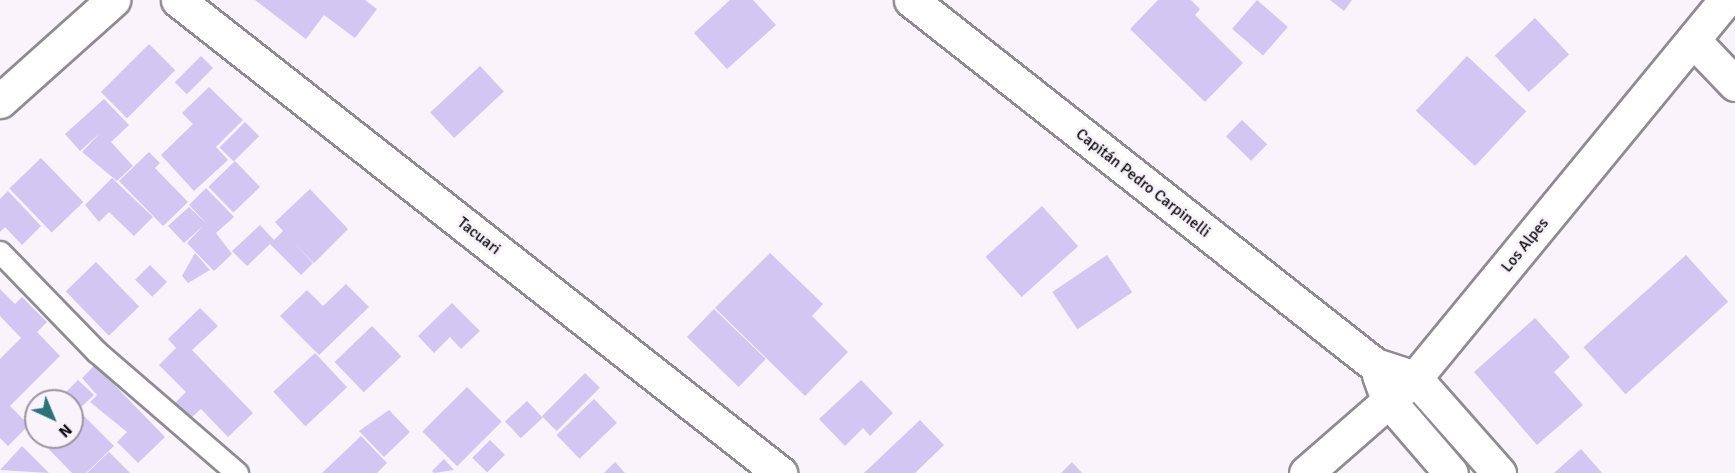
<!DOCTYPE html>
<meta charset="utf-8">
<style>
body{margin:0}
#map{position:relative;width:1735px;height:473px;overflow:hidden;background:#f9f3fb;font-family:Signika,sans-serif}
div>[style]{position:absolute}
[style*='--x']{left:calc(var(--x)*1px);top:calc(var(--y)*1px);width:calc(var(--w)*1px);rotate:calc(var(--a)*1deg)}
.building>*{inset:0;background:#d2c6f2;transform-origin:0 0}
.roads{filter:drop-shadow(2px 0 #908b92) drop-shadow(-2px 0 #908b92) drop-shadow(0 2px #908b92) drop-shadow(0 -2px #908b92)}
.lane>*{height:21px;margin:-10.5px;padding:0 10.5px;transform-origin:10.5px;border-radius:10.5px;background:#fff}
.street>*{height:33px;margin:-16.5px;padding:0 16.5px;transform-origin:16.5px;border-radius:16.5px;background:#fff}
.secondary>*{height:33px;margin:-16.5px;padding:0 16.5px;transform-origin:16.5px;border-radius:16.5px;background:#fff}
span{translate:-50% -50%;white-space:nowrap;text-align:center;line-height:1.15;-webkit-text-stroke:6px #f9f3fb;paint-order:stroke}
.street-label{font-size:16px;color:#0e0c0f}
.north{position:absolute;left:24px;top:389px;width:60px;height:60px;box-sizing:border-box;background:#f9f3fb;border:2px solid #9b979d;border-radius:50%;rotate:136deg;font-size:16px;font-weight:700;line-height:24px;text-align:center;color:#0e0c0f}
.north::after{content:'';display:block;margin:auto;width:21px;height:27px;background:#2a7478;clip-path:polygon(50% 0,100% 100%,50% 72%,0 100%)}
</style>
<div id="map">
<div class="building">
<i style="clip-path:polygon(255px 0,365px 0,377px 9px,355px 38px,324px 15px,306px 39px)"></i>
<i style="clip-path:polygon(730px 0,753px 0,776px 25px,727px 69px,694px 33px)"></i>
<i style="clip-path:polygon(1158px 0,1191px 0,1200px 9px,1195px 15px,1243px 63px,1205px 102px,1130px 29px)"></i>
<i style="left:1257px;top:0;width:41px;height:38px;rotate:41deg"></i>
<i style="clip-path:polygon(1330px 0,1352px 0,1344px 11px)"></i>
<i style="left:1535px;top:18px;width:50px;height:55px;rotate:47deg"></i>
<i style="left:149px;top:44px;width:37px;height:68px;rotate:45deg"></i>
<i style="left:201px;top:56px;width:17px;height:37px;rotate:45deg"></i>
<i style="left:1467px;top:56px;width:81px;height:75px;rotate:43deg"></i>
<i style="left:480px;top:66px;width:35px;height:68px;rotate:47deg"></i>
<i style="clip-path:polygon(209px 87px,243px 120px,216px 147px,228px 160px,194px 191px,161px 155px,193px 124px,182px 113px)"></i>
<i style="clip-path:polygon(104px 99px,129px 125px,111px 142px,133px 166px,117px 181px,82px 152px,100px 133px,80px 151px,65px 134px)"></i>
<i style="left:1242px;top:120px;width:35px;height:23px;rotate:44deg"></i>
<i style="left:245px;top:122px;width:20px;height:36px;rotate:45deg"></i>
<i style="clip-path:polygon(149px 152px,160px 163px,155px 168px,188px 202px,163px 226px,119px 181px)"></i>
<i style="left:41px;top:158px;width:61px;height:44px;rotate:46deg"></i>
<i style="left:235px;top:161px;width:36px;height:37px;rotate:46deg"></i>
<i style="clip-path:polygon(112px 178px,153px 217px,134px 236px,109px 212px,99px 222px,85px 205px)"></i>
<i style="clip-path:polygon(206px 188px,234px 217px,216px 233px,232px 254px,214px 271px,187px 243px,203px 226px,184px 243px,168px 226px,189px 207px,207px 224px,189px 205px)"></i>
<i style="clip-path:polygon(310px 189px,348px 229px,314px 263px,292px 241px,313px 263px,301px 275px,270px 244px,247px 266px,232px 251px,260px 225px,274px 240px,283px 231px,275px 222px)"></i>
<i style="clip-path:polygon(8px 191px,41px 226px,22px 245px,5px 227px,0 232px,0 199px)"></i>
<i style="left:1042px;top:206px;width:54px;height:76px;rotate:48deg"></i>
<i style="clip-path:polygon(195px 253px,210px 270px,188px 283px,182px 276px)"></i>
<i style="clip-path:polygon(770px 253px,823px 304px,812px 316px,848px 352px,805px 396px,715px 308px)"></i>
<i style="left:1107px;top:255px;width:45px;height:66px;rotate:56deg"></i>
<i style="left:1686px;top:255px;width:63px;height:138px;rotate:48deg"></i>
<i style="left:96px;top:262px;width:62px;height:42px;rotate:46deg"></i>
<i style="left:150px;top:265px;width:24px;height:21px;rotate:45deg"></i>
<i style="clip-path:polygon(346px 284px,369px 307px,319px 355px,280px 316px,307px 290px,323px 306px)"></i>
<i style="clip-path:polygon(0 289px,15px 304px,22px 297px,47px 322px,37px 332px,60px 356px,10px 406px,29px 425px,8px 446px,0 438px,0 359px,21px 338px,0 316px)"></i>
<i style="clip-path:polygon(452px 303px,480px 331px,461px 349px,450px 337px,434px 353px,418px 336px)"></i>
<i style="clip-path:polygon(200px 308px,218px 326px,192px 350px,253px 413px,228px 437px,201px 409px,184px 424px,169px 409px,186px 392px,159px 365px,176px 348px,168px 339px)"></i>
<i style="left:714px;top:309px;width:72px;height:39px;rotate:44deg"></i>
<i style="clip-path:polygon(1535px 318px,1570px 357px,1554px 372px,1583px 405px,1537px 445px,1474px 372px)"></i>
<i style="left:372px;top:326px;width:42px;height:52px;rotate:46deg"></i>
<i style="left:315px;top:353px;width:47px;height:57px;rotate:47deg"></i>
<i style="clip-path:polygon(95px 365px,165px 437px,138px 463px,117px 442px,127px 432px,90px 402px,97px 395px,82px 378px)"></i>
<i style="left:585px;top:373px;width:21px;height:61px;rotate:45deg"></i>
<i style="clip-path:polygon(78px 380px,94px 395px,78px 410px,114px 446px,86px 473px,72px 473px,37px 437px,72px 437px,72px 401px,57px 401px)"></i>
<i style="clip-path:polygon(861px 380px,893px 413px,870px 436px,863px 428px,845px 446px,819px 419px)"></i>
<i style="left:467px;top:387px;width:49px;height:63px;rotate:45deg"></i>
<i style="left:594px;top:399px;width:33px;height:52px;rotate:46deg"></i>
<i style="left:527px;top:401px;width:23px;height:30px;rotate:47deg"></i>
<i style="clip-path:polygon(389px 410px,410px 432px,384px 457px,359px 431px)"></i>
<i style="clip-path:polygon(920px 420px,944px 445px,915px 473px,864px 473px)"></i>
<i style="clip-path:polygon(361px 436px,387px 463px,377px 473px,322px 473px)"></i>
<i style="left:490px;top:440px;width:21px;height:25px;rotate:45deg"></i>
<i style="clip-path:polygon(22px 446px,49px 473px,0 470px)"></i>
<i style="clip-path:polygon(1581px 449px,1602px 473px,1554px 473px)"></i>
<i style="clip-path:polygon(109px 452px,130px 473px,87px 473px)"></i>
<i style="clip-path:polygon(444px 459px,454px 470px,434px 473px,432px 471px)"></i>
<i style="clip-path:polygon(615px 462px,625px 473px,604px 473px)"></i>
<i style="clip-path:polygon(1072px 462px,1082px 473px,1061px 473px)"></i>
</div>
<div class="roads">
<div class="lane">
<i style="--x:0;--y:252;--w:139;--a:45.9"></i>
<i style="--x:97;--y:352;--w:185;--a:40.8"></i>
</div>
<div class="street">
<i style="--x:178;--y:0;--w:766;--a:38.16"></i>
<i style="--x:911;--y:0;--w:590;--a:38.19"></i>
<i style="--x:1375;--y:365;--w:42;--a:18"></i>
<i style="--x:1415;--y:378;--w:127;--a:48.5"></i>
<i style="--x:1693;--y:40;--w:61;--a:46.3"></i>
<i style="--x:0;--y:101;--w:152;--a:-41.8"></i>
<i style="--x:1379;--y:375;--w:27;--a:70"></i>
<i style="--x:1388;--y:400;--w:96;--a:49.2"></i>
</div>
<div class="secondary">
<i style="--x:1306;--y:473;--w:145;--a:-41.1"></i>
<i style="--x:1415;--y:378;--w:489;--a:-50.6"></i>
</div>
</div>
<div class="street-label">
<span style="left:1143px;top:183px;rotate:38deg">Capitán Pedro Carpinelli</span>
<span style="left:479px;top:236px;rotate:38deg">Tacuari</span>
<span style="left:1525px;top:245px;rotate:-51deg">Los Alpes</span>
</div>
<div class="north">N</div>
</div>
